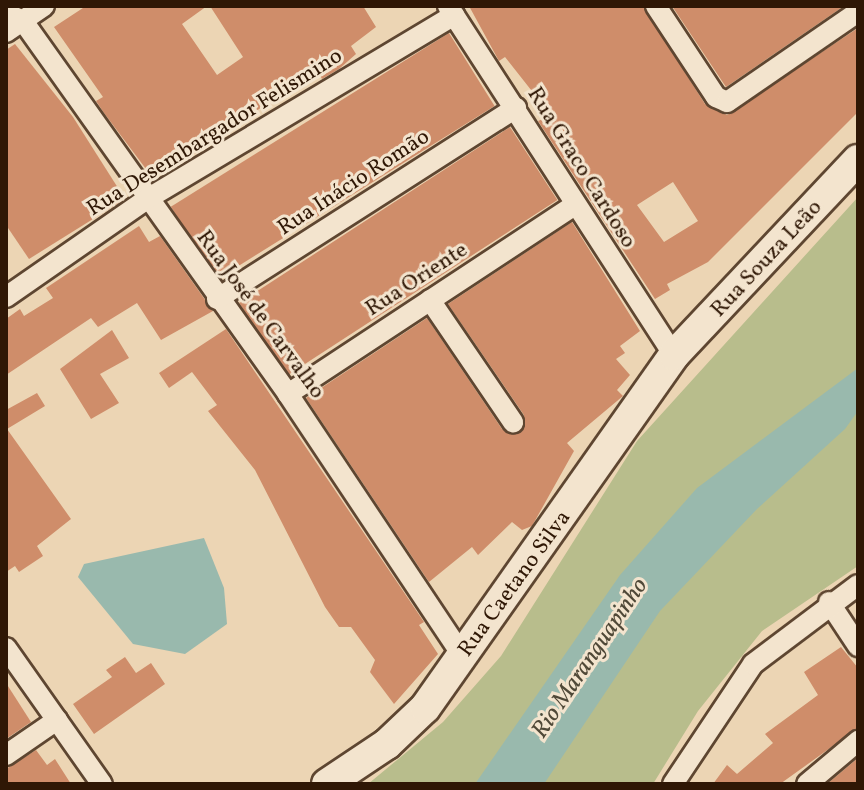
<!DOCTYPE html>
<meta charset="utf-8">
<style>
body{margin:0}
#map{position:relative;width:864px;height:790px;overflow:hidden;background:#ecd5b4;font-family:Vollkorn,serif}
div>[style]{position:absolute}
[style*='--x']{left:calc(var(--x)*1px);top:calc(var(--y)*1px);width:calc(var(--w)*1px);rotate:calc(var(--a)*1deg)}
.green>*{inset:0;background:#b8bd8c}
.water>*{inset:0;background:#99b9ad}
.building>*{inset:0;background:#cf8d6a;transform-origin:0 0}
.roads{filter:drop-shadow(2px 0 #5e4631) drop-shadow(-2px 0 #5e4631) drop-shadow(0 2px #5e4631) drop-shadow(0 -2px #5e4631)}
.street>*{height:20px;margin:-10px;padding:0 10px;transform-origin:10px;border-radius:10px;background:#f3e4ce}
.secondary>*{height:30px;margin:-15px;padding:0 15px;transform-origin:15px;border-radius:15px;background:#f3e4ce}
span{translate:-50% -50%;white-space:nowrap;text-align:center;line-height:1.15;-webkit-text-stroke:6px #f3e4ce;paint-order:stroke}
.street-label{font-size:22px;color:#2f1705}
.water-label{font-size:24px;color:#4f4837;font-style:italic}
.frame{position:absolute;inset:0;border:8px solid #2f1705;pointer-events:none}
</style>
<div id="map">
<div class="green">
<i style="clip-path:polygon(858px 197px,858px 566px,762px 631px,698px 711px,653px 784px,368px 784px,443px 722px,501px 656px,637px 441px)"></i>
</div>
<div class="water">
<i style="clip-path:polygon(858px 368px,858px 411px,845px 429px,757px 509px,660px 611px,544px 784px,475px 784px,620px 575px,697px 488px)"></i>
<i style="clip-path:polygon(204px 538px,224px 588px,227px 624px,185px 654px,133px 644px,78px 577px,84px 564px)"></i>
</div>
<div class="building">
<i style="clip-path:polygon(86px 6px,207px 6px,182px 24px,217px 75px,243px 57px,210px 6px,363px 6px,376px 27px,351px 46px,356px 54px,339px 69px,322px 79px,316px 67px,209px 146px,152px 177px,104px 113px,96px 101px,103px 97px,54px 27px)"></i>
<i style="clip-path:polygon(evenodd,469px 6px,643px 6px,705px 104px,727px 115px,858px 28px,858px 112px,708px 262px,667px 284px,670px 290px,655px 299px,538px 121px,548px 117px,535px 95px,505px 57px,499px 61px,469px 6px,673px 182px,698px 221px,664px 242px,637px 205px,673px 182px)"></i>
<i style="clip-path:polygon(672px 6px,844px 6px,726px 87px)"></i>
<i style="left:449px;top:33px;width:86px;height:328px;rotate:58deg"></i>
<i style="clip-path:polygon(15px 44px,73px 117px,125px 199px,29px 259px,6px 225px,6px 50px)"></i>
<i style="left:510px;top:127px;width:87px;height:323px;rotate:57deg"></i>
<i style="clip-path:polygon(572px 222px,640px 331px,620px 346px,625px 353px,616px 359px,630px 375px,617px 390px,623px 396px,567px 443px,574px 451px,532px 526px,522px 530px,512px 522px,478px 555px,472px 547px,429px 582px,306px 398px,427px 318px,502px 429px,520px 433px,524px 415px,448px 304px)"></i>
<i style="clip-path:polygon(139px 226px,149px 242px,160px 236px,213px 311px,161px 340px,137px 303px,98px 327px,91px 318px,6px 375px,6px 319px,20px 309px,24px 316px,53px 298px,46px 288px)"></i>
<i style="clip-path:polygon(226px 329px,424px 622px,419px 625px,438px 654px,394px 704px,370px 672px,375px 660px,351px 627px,339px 627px,325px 607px,255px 470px,208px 411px,217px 405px,192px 372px,169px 388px,159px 373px)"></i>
<i style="clip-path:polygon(112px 330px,129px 358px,100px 374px,119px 403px,91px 419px,60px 369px)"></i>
<i style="clip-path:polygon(37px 393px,45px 406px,7px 429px,71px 519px,37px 546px,43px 556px,19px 572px,15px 566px,6px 572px,6px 410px)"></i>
<i style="clip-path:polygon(841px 647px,858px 668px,858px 728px,780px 784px,713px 784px,727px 765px,737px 774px,773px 743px,765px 734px,818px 695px,804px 672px)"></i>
<i style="clip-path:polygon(125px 657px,136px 673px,151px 663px,165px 684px,94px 734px,73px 704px,112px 677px,106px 670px)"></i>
<i style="clip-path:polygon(6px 683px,31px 722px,6px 739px)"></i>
<i style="clip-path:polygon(36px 750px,47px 765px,55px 759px,71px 784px,6px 784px,6px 769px)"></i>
<i style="clip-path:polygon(858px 758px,858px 784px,827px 784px)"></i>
</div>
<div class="roads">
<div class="street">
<i style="--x:448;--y:6;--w:416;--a:57.1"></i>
<i style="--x:656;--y:6;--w:109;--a:56.6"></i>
<i style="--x:716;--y:97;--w:12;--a:24"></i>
<i style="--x:727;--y:102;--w:159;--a:-34.5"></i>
<i style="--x:6;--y:13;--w:19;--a:25"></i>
<i style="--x:23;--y:21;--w:458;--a:54.6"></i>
<i style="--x:288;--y:394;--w:315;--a:56.3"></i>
<i style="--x:6;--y:32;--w:46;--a:-34.4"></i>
<i style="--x:6;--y:297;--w:172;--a:-34.8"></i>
<i style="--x:147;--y:199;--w:358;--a:-30.9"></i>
<i style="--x:217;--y:299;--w:355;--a:-32.6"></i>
<i style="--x:430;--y:300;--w:148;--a:55.8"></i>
<i style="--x:288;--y:394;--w:341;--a:-33.4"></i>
<i style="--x:829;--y:602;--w:53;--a:56.6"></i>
<i style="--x:6;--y:648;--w:166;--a:54.8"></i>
<i style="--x:6;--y:755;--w:62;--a:-34.5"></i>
<i style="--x:673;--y:784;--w:144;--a:-56.3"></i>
<i style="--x:753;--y:664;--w:131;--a:-37"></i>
<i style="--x:807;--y:784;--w:67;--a:-40.1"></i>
</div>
<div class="secondary">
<i style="--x:327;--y:784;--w:72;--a:-33.7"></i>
<i style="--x:387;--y:744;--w:52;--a:-43.5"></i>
<i style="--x:425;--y:708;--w:432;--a:-54.8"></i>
<i style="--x:674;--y:355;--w:268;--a:-46.7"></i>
</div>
</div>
<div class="street-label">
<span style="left:215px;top:133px;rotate:-32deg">Rua Desembargador Felismino</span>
<span style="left:581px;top:168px;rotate:58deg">Rua Graco Cardoso</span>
<span style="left:354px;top:183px;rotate:-33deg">Rua Inácio Romão</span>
<span style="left:767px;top:259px;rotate:-47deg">Rua Souza Leão</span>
<span style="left:417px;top:280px;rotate:-33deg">Rua Oriente</span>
<span style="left:260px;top:315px;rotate:54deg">Rua José de Carvalho</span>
<span style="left:515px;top:584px;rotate:-54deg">Rua Caetano Silva</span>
</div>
<div class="water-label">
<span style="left:591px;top:659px;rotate:-56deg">Rio Maranguapinho</span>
</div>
<div class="frame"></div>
</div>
